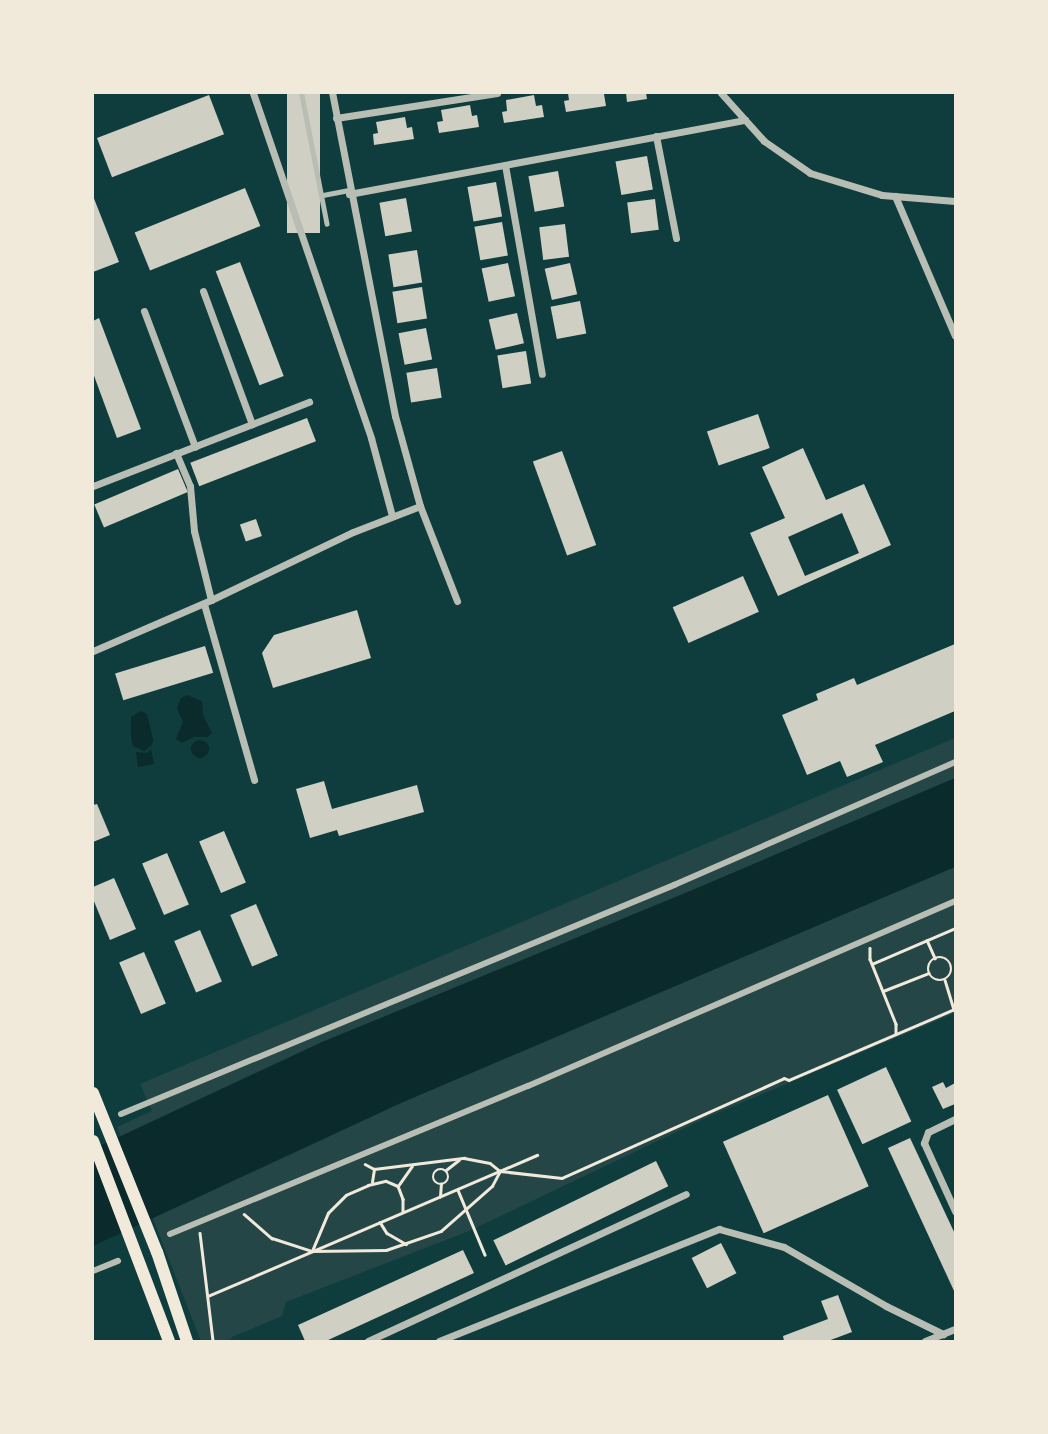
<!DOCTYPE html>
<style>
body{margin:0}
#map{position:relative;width:1048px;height:1434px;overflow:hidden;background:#0f3d3e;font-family:"Public Sans",sans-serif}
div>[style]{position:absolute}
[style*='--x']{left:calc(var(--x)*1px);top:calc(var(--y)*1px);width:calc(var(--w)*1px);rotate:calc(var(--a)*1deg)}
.green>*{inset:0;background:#244646}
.water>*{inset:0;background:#0a2a2b}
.round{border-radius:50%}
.building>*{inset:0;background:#cfcfc3;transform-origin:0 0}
.path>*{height:2.5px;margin:-1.25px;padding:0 1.25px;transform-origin:1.25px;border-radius:1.25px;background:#f1e9da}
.path>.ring{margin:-1.25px;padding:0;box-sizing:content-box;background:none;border:2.5px solid #f1e9da;border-radius:50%}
.service>*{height:4.5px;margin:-2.25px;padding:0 2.25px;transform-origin:2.25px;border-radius:2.25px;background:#b8beb3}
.pedestrian>*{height:6px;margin:-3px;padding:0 3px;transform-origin:3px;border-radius:3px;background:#b8beb3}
.minor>*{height:7px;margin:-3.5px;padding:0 3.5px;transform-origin:3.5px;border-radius:3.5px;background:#b8beb3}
.secondary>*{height:12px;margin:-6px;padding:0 6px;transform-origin:6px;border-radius:6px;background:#f1e9da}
span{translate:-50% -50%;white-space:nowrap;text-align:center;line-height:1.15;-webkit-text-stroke:7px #f1e9da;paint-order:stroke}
.frame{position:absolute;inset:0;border:94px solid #f1e9da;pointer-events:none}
</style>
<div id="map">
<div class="green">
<i style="clip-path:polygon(955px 738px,955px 1013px,710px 1116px,469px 1231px,286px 1302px,282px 1316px,232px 1337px,230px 1341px,201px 1341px,117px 1127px,152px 1111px,140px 1084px)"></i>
</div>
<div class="water">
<i style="clip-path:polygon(187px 695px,202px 701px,203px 715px,212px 733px,208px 737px,194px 737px,182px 743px,176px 739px,183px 722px,177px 708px,181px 698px)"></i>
<i style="clip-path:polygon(141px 711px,147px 714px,153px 739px,152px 745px,144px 751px,133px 746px,131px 737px,131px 717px)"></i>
<i class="round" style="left:191px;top:740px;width:18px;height:18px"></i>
<i style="clip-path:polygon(151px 749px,154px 764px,138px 767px,136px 752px,147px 753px)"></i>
<i style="clip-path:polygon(955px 778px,955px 867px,401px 1103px,93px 1246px,93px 1149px,322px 1042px,690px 891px)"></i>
</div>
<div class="building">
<i style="left:287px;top:93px;width:33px;height:140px"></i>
<i style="clip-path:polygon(568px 93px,604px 94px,606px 106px,566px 112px,564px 101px,569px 100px)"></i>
<i style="clip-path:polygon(626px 93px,646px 93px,647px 99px,627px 102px)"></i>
<i style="left:209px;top:95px;width:42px;height:120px;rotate:69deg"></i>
<i style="clip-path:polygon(534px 95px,536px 106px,542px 105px,544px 117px,504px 123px,502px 112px,507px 111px,506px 100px)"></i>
<i style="clip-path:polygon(470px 105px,472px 116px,477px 115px,479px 127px,439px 133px,437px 122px,443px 121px,441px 110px)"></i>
<i style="clip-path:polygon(405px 117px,407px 128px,412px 127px,414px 139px,374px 145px,373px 134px,378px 133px,376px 122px)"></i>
<i style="left:647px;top:156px;width:34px;height:32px;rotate:80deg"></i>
<i style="left:558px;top:171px;width:36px;height:30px;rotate:80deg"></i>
<i style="left:496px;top:182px;width:35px;height:29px;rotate:80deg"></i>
<i style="left:245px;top:188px;width:41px;height:119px;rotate:68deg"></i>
<i style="clip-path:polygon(93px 196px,119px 262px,93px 272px)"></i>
<i style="left:406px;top:198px;width:34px;height:27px;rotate:80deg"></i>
<i style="left:655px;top:199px;width:31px;height:28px;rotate:83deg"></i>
<i style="left:502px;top:222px;width:34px;height:28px;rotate:80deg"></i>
<i style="left:565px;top:224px;width:33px;height:26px;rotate:83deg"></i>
<i style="left:417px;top:250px;width:33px;height:29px;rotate:81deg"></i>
<i style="left:240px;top:262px;width:122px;height:26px;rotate:69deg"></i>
<i style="left:508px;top:263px;width:34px;height:27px;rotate:78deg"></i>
<i style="left:570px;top:263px;width:32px;height:26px;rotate:77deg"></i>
<i style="left:422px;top:287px;width:32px;height:30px;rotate:81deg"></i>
<i style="left:580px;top:301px;width:33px;height:30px;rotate:79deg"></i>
<i style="left:517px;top:313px;width:31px;height:29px;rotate:77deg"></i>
<i style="clip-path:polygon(99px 318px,141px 429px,117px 438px,93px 373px,93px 321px)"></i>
<i style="left:426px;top:328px;width:32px;height:28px;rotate:79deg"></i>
<i style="left:526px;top:351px;width:33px;height:29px;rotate:81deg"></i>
<i style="left:437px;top:368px;width:30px;height:31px;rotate:81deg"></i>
<i style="left:758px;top:414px;width:36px;height:54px;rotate:71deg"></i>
<i style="left:307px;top:418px;width:25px;height:125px;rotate:69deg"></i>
<i style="clip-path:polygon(evenodd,803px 448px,826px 500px,864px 484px,891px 545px,778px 596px,750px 533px,785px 518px,762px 467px,803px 448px,842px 513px,859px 553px,805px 576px,788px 537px,842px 513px)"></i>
<i style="left:562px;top:451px;width:100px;height:31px;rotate:70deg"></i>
<i style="left:178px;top:469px;width:25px;height:91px;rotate:67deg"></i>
<i style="left:256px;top:519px;width:18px;height:17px;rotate:71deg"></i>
<i style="left:743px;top:576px;width:39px;height:77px;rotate:66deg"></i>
<i style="clip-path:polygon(357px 610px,371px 658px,273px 688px,262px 653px,274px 635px)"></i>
<i style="clip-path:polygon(955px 644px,955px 711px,875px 745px,883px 762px,847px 777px,840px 761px,807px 775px,782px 715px,818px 700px,816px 694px,854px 678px,857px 685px)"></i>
<i style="left:205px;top:646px;width:28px;height:94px;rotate:73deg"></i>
<i style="clip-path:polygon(324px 781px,332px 809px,417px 785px,424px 812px,339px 836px,337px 830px,310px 838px,296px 789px)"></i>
<i style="clip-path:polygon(97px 804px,110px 835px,93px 842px,93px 805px)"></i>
<i style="left:224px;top:831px;width:56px;height:27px;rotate:67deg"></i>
<i style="left:167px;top:853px;width:56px;height:27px;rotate:67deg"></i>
<i style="clip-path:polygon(114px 878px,136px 929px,110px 940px,93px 899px,93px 887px)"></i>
<i style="left:256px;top:904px;width:56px;height:28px;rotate:67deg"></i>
<i style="left:200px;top:930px;width:56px;height:28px;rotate:67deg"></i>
<i style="left:144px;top:952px;width:56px;height:27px;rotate:67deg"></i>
<i style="left:886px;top:1067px;width:60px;height:54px;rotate:65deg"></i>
<i style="clip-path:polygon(943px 1082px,946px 1088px,955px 1083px,955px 1104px,943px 1109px,932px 1087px)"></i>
<i style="left:828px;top:1095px;width:100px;height:115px;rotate:66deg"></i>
<i style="clip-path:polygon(910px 1138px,955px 1234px,955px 1293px,888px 1148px)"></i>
<i style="left:656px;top:1161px;width:28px;height:181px;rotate:64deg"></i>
<i style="left:721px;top:1243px;width:34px;height:33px;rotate:63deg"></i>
<i style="clip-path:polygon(463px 1250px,474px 1273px,326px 1341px,305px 1341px,298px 1325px)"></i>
<i style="clip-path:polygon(838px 1295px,852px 1332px,828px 1341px,784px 1341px,783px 1336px,828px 1319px,821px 1301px)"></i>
</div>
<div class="path">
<i style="--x:927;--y:940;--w:20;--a:66"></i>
<i style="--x:870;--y:948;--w:11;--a:90"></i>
<i style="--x:870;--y:959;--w:70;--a:68.2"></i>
<i style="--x:896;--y:1024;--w:10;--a:90"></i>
<i class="ring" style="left:928px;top:957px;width:21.5px;height:21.5px"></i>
<i style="--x:872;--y:964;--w:90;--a:-23.4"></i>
<i style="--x:945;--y:980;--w:31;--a:73"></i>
<i style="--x:883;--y:991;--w:49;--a:-21.4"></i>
<i style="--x:365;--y:1164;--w:10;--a:29"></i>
<i style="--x:374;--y:1169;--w:91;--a:-7"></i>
<i style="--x:464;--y:1158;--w:26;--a:11"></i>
<i style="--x:490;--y:1163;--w:13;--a:39"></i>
<i style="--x:500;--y:1171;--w:62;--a:6.4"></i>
<i style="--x:562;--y:1178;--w:243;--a:-24.2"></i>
<i style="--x:784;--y:1078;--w:5;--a:22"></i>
<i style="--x:789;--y:1080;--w:181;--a:-23.2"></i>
<i class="ring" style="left:433px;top:1169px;width:13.5px;height:13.5px"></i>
<i style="--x:446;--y:1170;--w:16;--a:-38"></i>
<i style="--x:372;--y:1182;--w:13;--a:-81"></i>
<i style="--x:398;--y:1186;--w:24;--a:-55"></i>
<i style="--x:458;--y:1190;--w:70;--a:67.4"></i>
<i style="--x:440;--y:1197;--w:13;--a:-86"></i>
<i style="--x:244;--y:1214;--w:37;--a:41"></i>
<i style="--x:272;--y:1238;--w:42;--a:18"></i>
<i style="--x:312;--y:1251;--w:74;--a:-0.8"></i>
<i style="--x:386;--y:1250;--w:58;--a:-19.1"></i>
<i style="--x:441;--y:1231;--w:68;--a:-41.4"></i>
<i style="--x:492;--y:1186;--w:17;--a:-62"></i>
<i style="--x:380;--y:1222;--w:13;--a:58"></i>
<i style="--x:387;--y:1233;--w:22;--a:30"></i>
<i style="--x:200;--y:1233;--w:109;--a:83.1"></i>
<i style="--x:312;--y:1251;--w:41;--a:-67.2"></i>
<i style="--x:328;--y:1213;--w:25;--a:-45"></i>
<i style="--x:346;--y:1195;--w:24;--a:-24"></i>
<i style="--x:368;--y:1185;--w:18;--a:-13"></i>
<i style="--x:386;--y:1181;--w:13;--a:23"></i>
<i style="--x:398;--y:1186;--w:14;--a:69"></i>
<i style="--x:403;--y:1199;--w:13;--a:90"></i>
<i style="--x:208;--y:1296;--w:358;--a:-23.2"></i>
</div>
<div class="service">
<i style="--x:302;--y:95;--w:131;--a:79"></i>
<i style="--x:323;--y:195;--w:26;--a:-11"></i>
</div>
<div class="pedestrian">
<i style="--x:121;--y:1114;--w:599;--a:-22.49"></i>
<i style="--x:674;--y:885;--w:307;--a:-23.6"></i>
<i style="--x:170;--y:1234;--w:387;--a:-22.5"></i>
<i style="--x:528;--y:1086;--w:465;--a:-23.4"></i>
<i style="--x:93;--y:1271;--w:27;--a:-22"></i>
</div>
<div class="minor">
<i style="--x:253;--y:93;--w:365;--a:71.1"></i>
<i style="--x:371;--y:438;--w:81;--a:74.9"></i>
<i style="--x:721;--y:93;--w:64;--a:48.1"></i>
<i style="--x:764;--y:141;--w:56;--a:34.8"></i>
<i style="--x:810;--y:173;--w:75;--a:17"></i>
<i style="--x:882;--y:195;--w:73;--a:4.7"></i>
<i style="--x:336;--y:118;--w:163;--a:-8.8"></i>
<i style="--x:656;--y:136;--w:104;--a:78.9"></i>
<i style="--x:505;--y:165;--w:212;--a:80"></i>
<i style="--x:349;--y:194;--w:403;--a:-10.6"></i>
<i style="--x:895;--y:196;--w:152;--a:66.8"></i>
<i style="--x:203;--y:291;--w:142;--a:69.8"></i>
<i style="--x:144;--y:311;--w:145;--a:69.4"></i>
<i style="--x:93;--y:486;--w:232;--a:-21.3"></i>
<i style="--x:420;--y:506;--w:102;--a:68.7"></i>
<i style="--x:211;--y:600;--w:157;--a:-25.6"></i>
<i style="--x:353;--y:532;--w:72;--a:-21.2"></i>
<i style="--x:420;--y:506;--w:93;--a:-105.5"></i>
<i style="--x:395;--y:416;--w:329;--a:-101"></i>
<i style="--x:204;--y:604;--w:183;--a:74.1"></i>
<i style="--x:93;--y:651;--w:129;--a:-23.4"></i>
<i style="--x:211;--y:600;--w:71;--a:-103.8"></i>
<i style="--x:194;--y:531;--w:45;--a:-95.1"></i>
<i style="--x:190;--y:486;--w:36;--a:-113"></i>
<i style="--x:955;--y:1119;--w:30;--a:154"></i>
<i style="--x:928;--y:1132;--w:12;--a:110"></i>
<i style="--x:924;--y:1143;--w:75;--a:65.5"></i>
<i style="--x:368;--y:1341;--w:350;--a:-24.8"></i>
<i style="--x:439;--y:1341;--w:302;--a:-21.8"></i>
<i style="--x:719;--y:1229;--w:67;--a:15.5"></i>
<i style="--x:784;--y:1247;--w:118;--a:30"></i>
<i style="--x:886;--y:1306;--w:64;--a:26.2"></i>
<i style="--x:925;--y:1341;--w:32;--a:-22"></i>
</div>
<div class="secondary">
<i style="--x:93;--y:1093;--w:171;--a:68.1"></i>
<i style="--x:157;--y:1252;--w:94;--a:71.4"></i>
<i style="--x:93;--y:1141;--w:214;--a:69.2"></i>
</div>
<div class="frame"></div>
</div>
